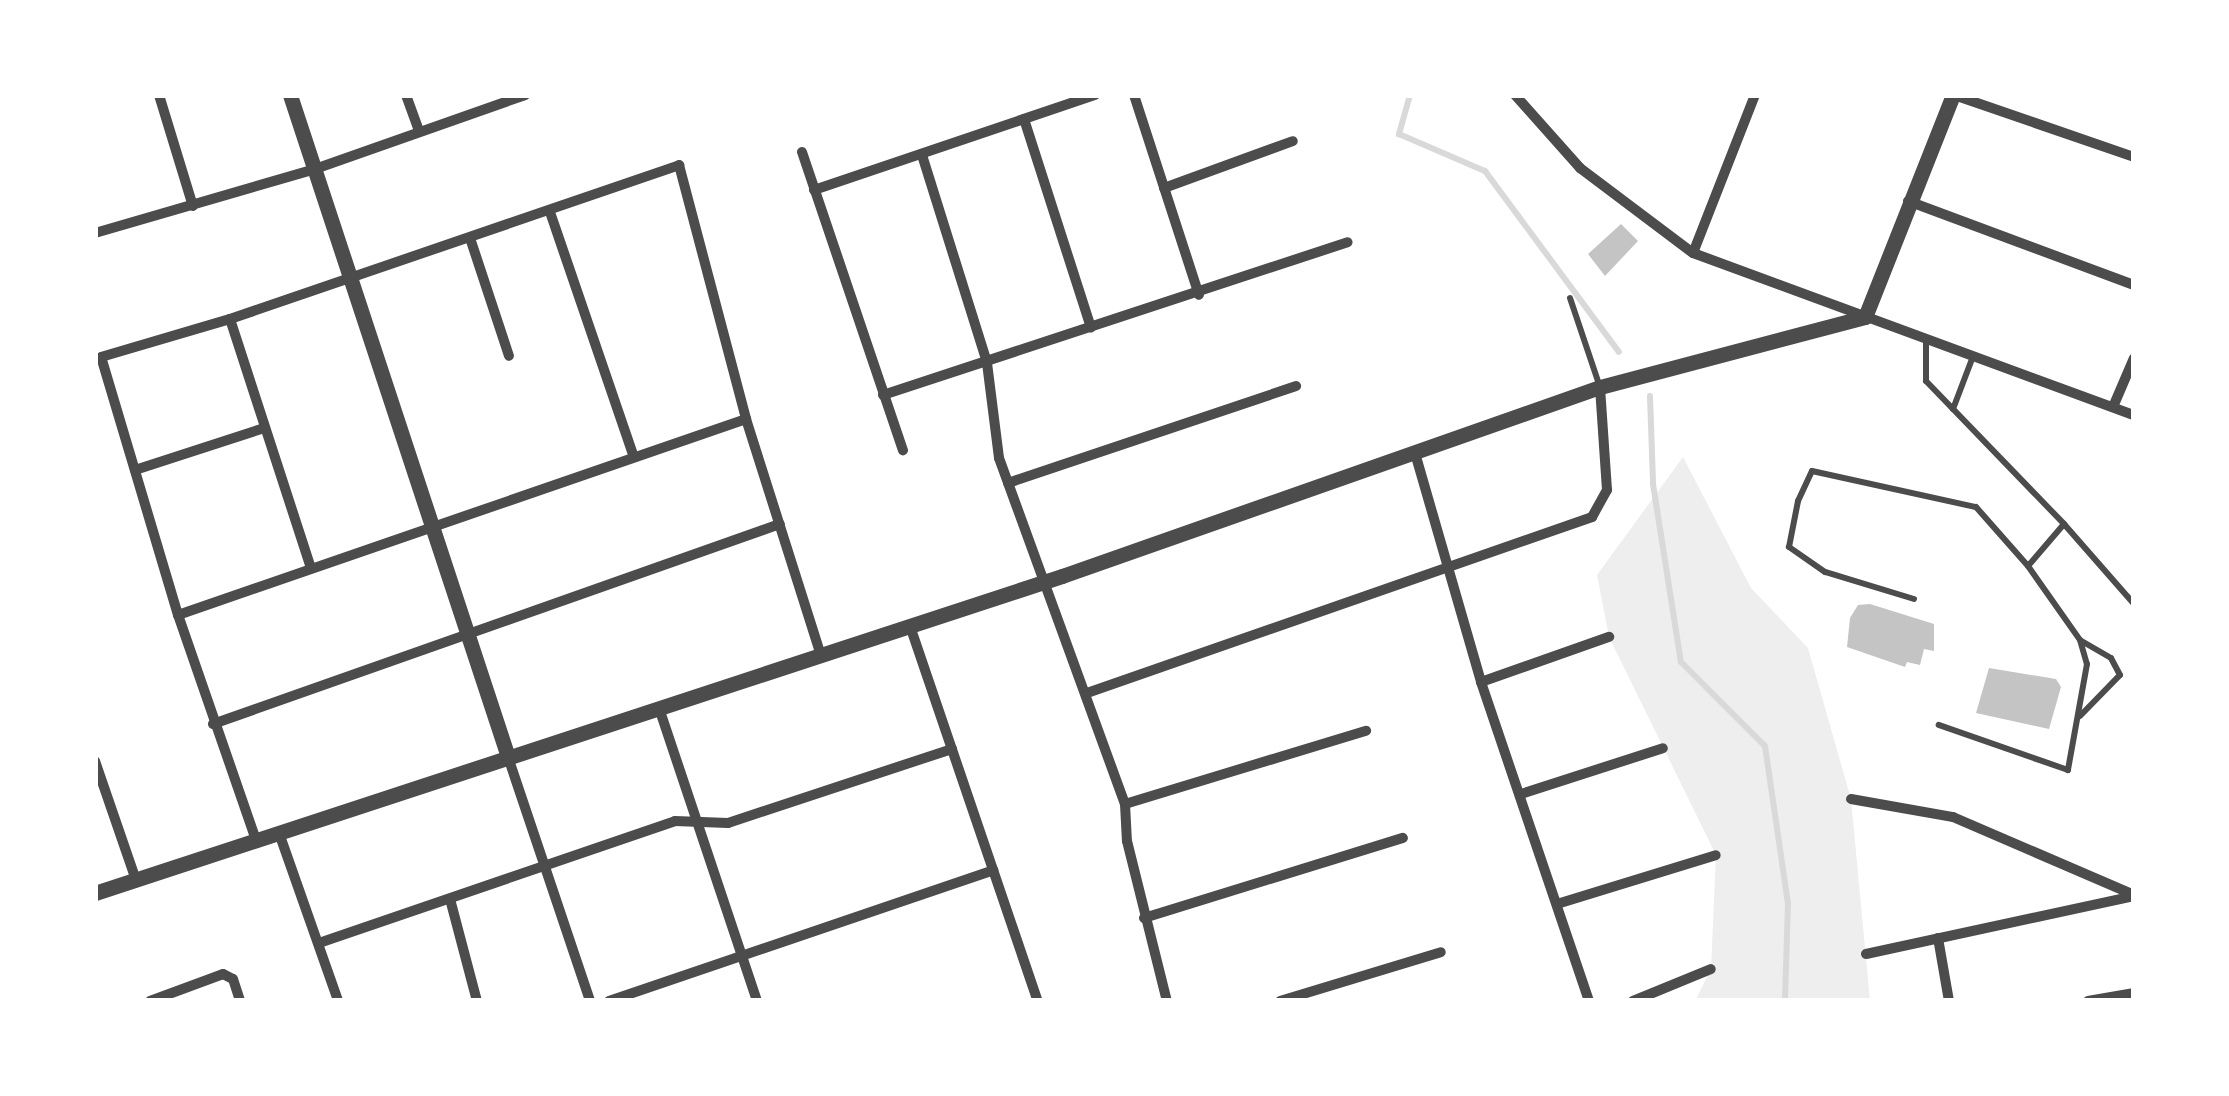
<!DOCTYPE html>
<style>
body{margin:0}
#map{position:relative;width:2229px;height:1096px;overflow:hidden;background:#fff;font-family:"DM Sans",sans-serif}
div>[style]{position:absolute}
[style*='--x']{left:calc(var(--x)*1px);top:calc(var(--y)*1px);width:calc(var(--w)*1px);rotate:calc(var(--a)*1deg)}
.green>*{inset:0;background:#eee}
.stream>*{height:6px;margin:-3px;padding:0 3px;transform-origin:3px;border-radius:3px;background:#d9d9d9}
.building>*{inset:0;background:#c4c4c4}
.service>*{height:6px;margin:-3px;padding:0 3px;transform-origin:3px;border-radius:3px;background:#4c4c4c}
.minor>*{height:10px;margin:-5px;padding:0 5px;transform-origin:5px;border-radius:5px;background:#4c4c4c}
.tertiary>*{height:15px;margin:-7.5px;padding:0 7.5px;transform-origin:7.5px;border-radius:7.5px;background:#4c4c4c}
span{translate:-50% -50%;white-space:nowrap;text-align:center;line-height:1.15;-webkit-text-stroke:8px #fff;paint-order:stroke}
.frame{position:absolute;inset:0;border:98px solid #fff;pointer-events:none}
</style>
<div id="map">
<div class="green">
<i style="clip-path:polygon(1683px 457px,1751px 588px,1808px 648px,1851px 799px,1870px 1001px,1695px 1001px,1711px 969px,1716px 855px,1609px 637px,1597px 575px)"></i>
</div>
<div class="stream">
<i style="--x:1410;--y:95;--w:41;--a:105.8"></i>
<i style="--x:1399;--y:134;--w:94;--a:23.3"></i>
<i style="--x:1485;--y:171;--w:225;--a:53.5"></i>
<i style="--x:1650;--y:396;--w:88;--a:88"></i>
<i style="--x:1653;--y:484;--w:180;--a:81.1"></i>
<i style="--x:1681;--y:662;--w:119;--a:45"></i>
<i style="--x:1765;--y:746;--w:159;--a:81.7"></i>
<i style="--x:1788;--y:903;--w:98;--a:91.8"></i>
</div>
<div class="building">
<i style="clip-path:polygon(1621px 224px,1638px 241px,1605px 276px,1588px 254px)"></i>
<i style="clip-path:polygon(1870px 604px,1934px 624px,1934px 651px,1924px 649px,1920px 665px,1907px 662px,1905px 667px,1847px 647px,1850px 618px,1858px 605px)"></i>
<i style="clip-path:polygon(1989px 668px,2056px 679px,2061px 687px,2049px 729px,1976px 713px)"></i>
</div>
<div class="service">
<i style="--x:1570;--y:298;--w:94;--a:71.4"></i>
<i style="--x:1926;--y:343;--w:38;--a:90"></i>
<i style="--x:1926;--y:381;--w:199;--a:46"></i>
<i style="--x:2064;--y:524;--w:55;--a:130.6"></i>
<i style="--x:1953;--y:409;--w:53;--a:-69.2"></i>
<i style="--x:2064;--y:524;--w:106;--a:48.8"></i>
<i style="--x:1914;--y:599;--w:93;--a:-163.1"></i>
<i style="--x:1825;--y:572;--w:44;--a:-145.2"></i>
<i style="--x:1789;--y:547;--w:47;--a:-78.9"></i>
<i style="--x:1798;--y:501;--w:33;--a:-65"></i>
<i style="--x:1812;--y:471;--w:168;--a:12.4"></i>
<i style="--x:1976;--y:507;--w:79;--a:48.6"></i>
<i style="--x:2028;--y:566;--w:90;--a:54.9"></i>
<i style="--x:2080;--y:640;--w:25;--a:74"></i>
<i style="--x:2087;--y:664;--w:108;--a:100.2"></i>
<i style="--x:2068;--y:770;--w:137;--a:-160.8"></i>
<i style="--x:2080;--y:716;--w:57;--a:-45.7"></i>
<i style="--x:2120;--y:675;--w:19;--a:-118"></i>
<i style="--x:2111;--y:658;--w:34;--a:-150"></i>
</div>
<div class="minor">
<i style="--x:159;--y:95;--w:116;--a:73"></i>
<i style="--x:406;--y:95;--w:38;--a:70"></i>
<i style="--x:1134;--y:95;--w:210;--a:72"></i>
<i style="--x:1515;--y:95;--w:98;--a:48.3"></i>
<i style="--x:1580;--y:168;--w:141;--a:37"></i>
<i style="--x:1693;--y:253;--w:470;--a:20.2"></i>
<i style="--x:1954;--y:95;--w:190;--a:19"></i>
<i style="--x:1024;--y:119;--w:219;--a:72.2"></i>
<i style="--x:802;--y:152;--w:315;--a:71.3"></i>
<i style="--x:922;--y:155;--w:218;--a:72.6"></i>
<i style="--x:987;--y:363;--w:96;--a:82.8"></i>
<i style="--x:999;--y:458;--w:368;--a:70"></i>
<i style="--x:1125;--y:804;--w:37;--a:87"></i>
<i style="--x:1127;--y:841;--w:165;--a:76"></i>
<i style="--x:1164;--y:188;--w:137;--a:-20"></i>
<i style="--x:814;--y:190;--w:297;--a:-18.7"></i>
<i style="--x:1908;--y:201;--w:241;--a:20.4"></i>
<i style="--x:550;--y:212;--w:259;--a:71.1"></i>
<i style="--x:95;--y:233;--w:229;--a:-16.2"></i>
<i style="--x:315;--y:169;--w:223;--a:-19.4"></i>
<i style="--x:470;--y:238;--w:124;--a:71.7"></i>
<i style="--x:1693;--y:253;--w:170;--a:-68.6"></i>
<i style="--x:230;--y:319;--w:259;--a:72"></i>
<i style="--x:883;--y:395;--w:489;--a:-18.2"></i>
<i style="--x:2113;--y:407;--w:53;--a:-66.8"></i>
<i style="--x:1415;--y:453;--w:238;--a:73.9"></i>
<i style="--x:1481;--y:682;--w:337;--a:71.3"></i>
<i style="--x:135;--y:470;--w:136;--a:-18"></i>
<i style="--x:1008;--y:483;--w:304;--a:-18.6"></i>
<i style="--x:178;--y:615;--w:601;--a:-19.04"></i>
<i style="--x:910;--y:626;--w:396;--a:71.2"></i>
<i style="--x:1481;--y:682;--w:136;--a:-19.4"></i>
<i style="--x:1087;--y:693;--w:535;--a:-19.21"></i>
<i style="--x:1592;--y:517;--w:31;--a:-61"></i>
<i style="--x:1607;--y:490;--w:103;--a:-93.9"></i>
<i style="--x:659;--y:708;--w:309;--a:71.5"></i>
<i style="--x:213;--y:724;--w:601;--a:-19.43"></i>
<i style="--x:508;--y:757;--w:257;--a:71.4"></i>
<i style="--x:95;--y:761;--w:126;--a:71"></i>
<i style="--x:1521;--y:794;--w:149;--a:-17.9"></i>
<i style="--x:1851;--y:799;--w:104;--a:10"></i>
<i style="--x:1953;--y:817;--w:197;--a:23.3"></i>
<i style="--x:1125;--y:804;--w:252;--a:-16.9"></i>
<i style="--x:279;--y:833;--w:178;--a:70.6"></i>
<i style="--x:256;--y:840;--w:238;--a:-109.1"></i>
<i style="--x:178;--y:615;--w:269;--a:-106.6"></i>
<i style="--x:101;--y:357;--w:134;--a:-16.4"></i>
<i style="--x:230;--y:319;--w:475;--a:-18.9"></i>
<i style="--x:679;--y:165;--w:263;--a:75.2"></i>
<i style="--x:746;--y:419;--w:248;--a:72.4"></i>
<i style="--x:450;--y:899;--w:106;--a:75.2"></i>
<i style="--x:1557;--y:904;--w:166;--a:-17.1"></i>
<i style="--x:1144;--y:918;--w:271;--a:-17.2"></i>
<i style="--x:1938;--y:938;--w:64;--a:80.1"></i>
<i style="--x:319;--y:943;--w:376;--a:-18.9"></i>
<i style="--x:675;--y:821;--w:53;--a:2.2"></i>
<i style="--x:728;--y:823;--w:236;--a:-18.3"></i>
<i style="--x:1866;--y:954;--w:274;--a:-12.2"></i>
<i style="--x:150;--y:1001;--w:78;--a:-20.3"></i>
<i style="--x:223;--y:974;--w:11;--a:27"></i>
<i style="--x:233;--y:979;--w:23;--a:72"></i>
<i style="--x:609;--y:1001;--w:406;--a:-18.8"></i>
<i style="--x:1280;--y:1001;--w:168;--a:-16.9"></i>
<i style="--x:1633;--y:1001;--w:84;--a:-22.3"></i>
<i style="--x:2088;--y:1001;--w:47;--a:-9.9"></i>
</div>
<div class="tertiary">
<i style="--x:290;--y:95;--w:697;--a:71.77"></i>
<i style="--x:95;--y:893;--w:1018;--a:-18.15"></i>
<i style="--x:1062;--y:576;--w:570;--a:-19.36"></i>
<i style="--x:1600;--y:387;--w:274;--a:-14.8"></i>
<i style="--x:1865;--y:317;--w:239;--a:-68.4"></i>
</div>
<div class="frame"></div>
</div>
